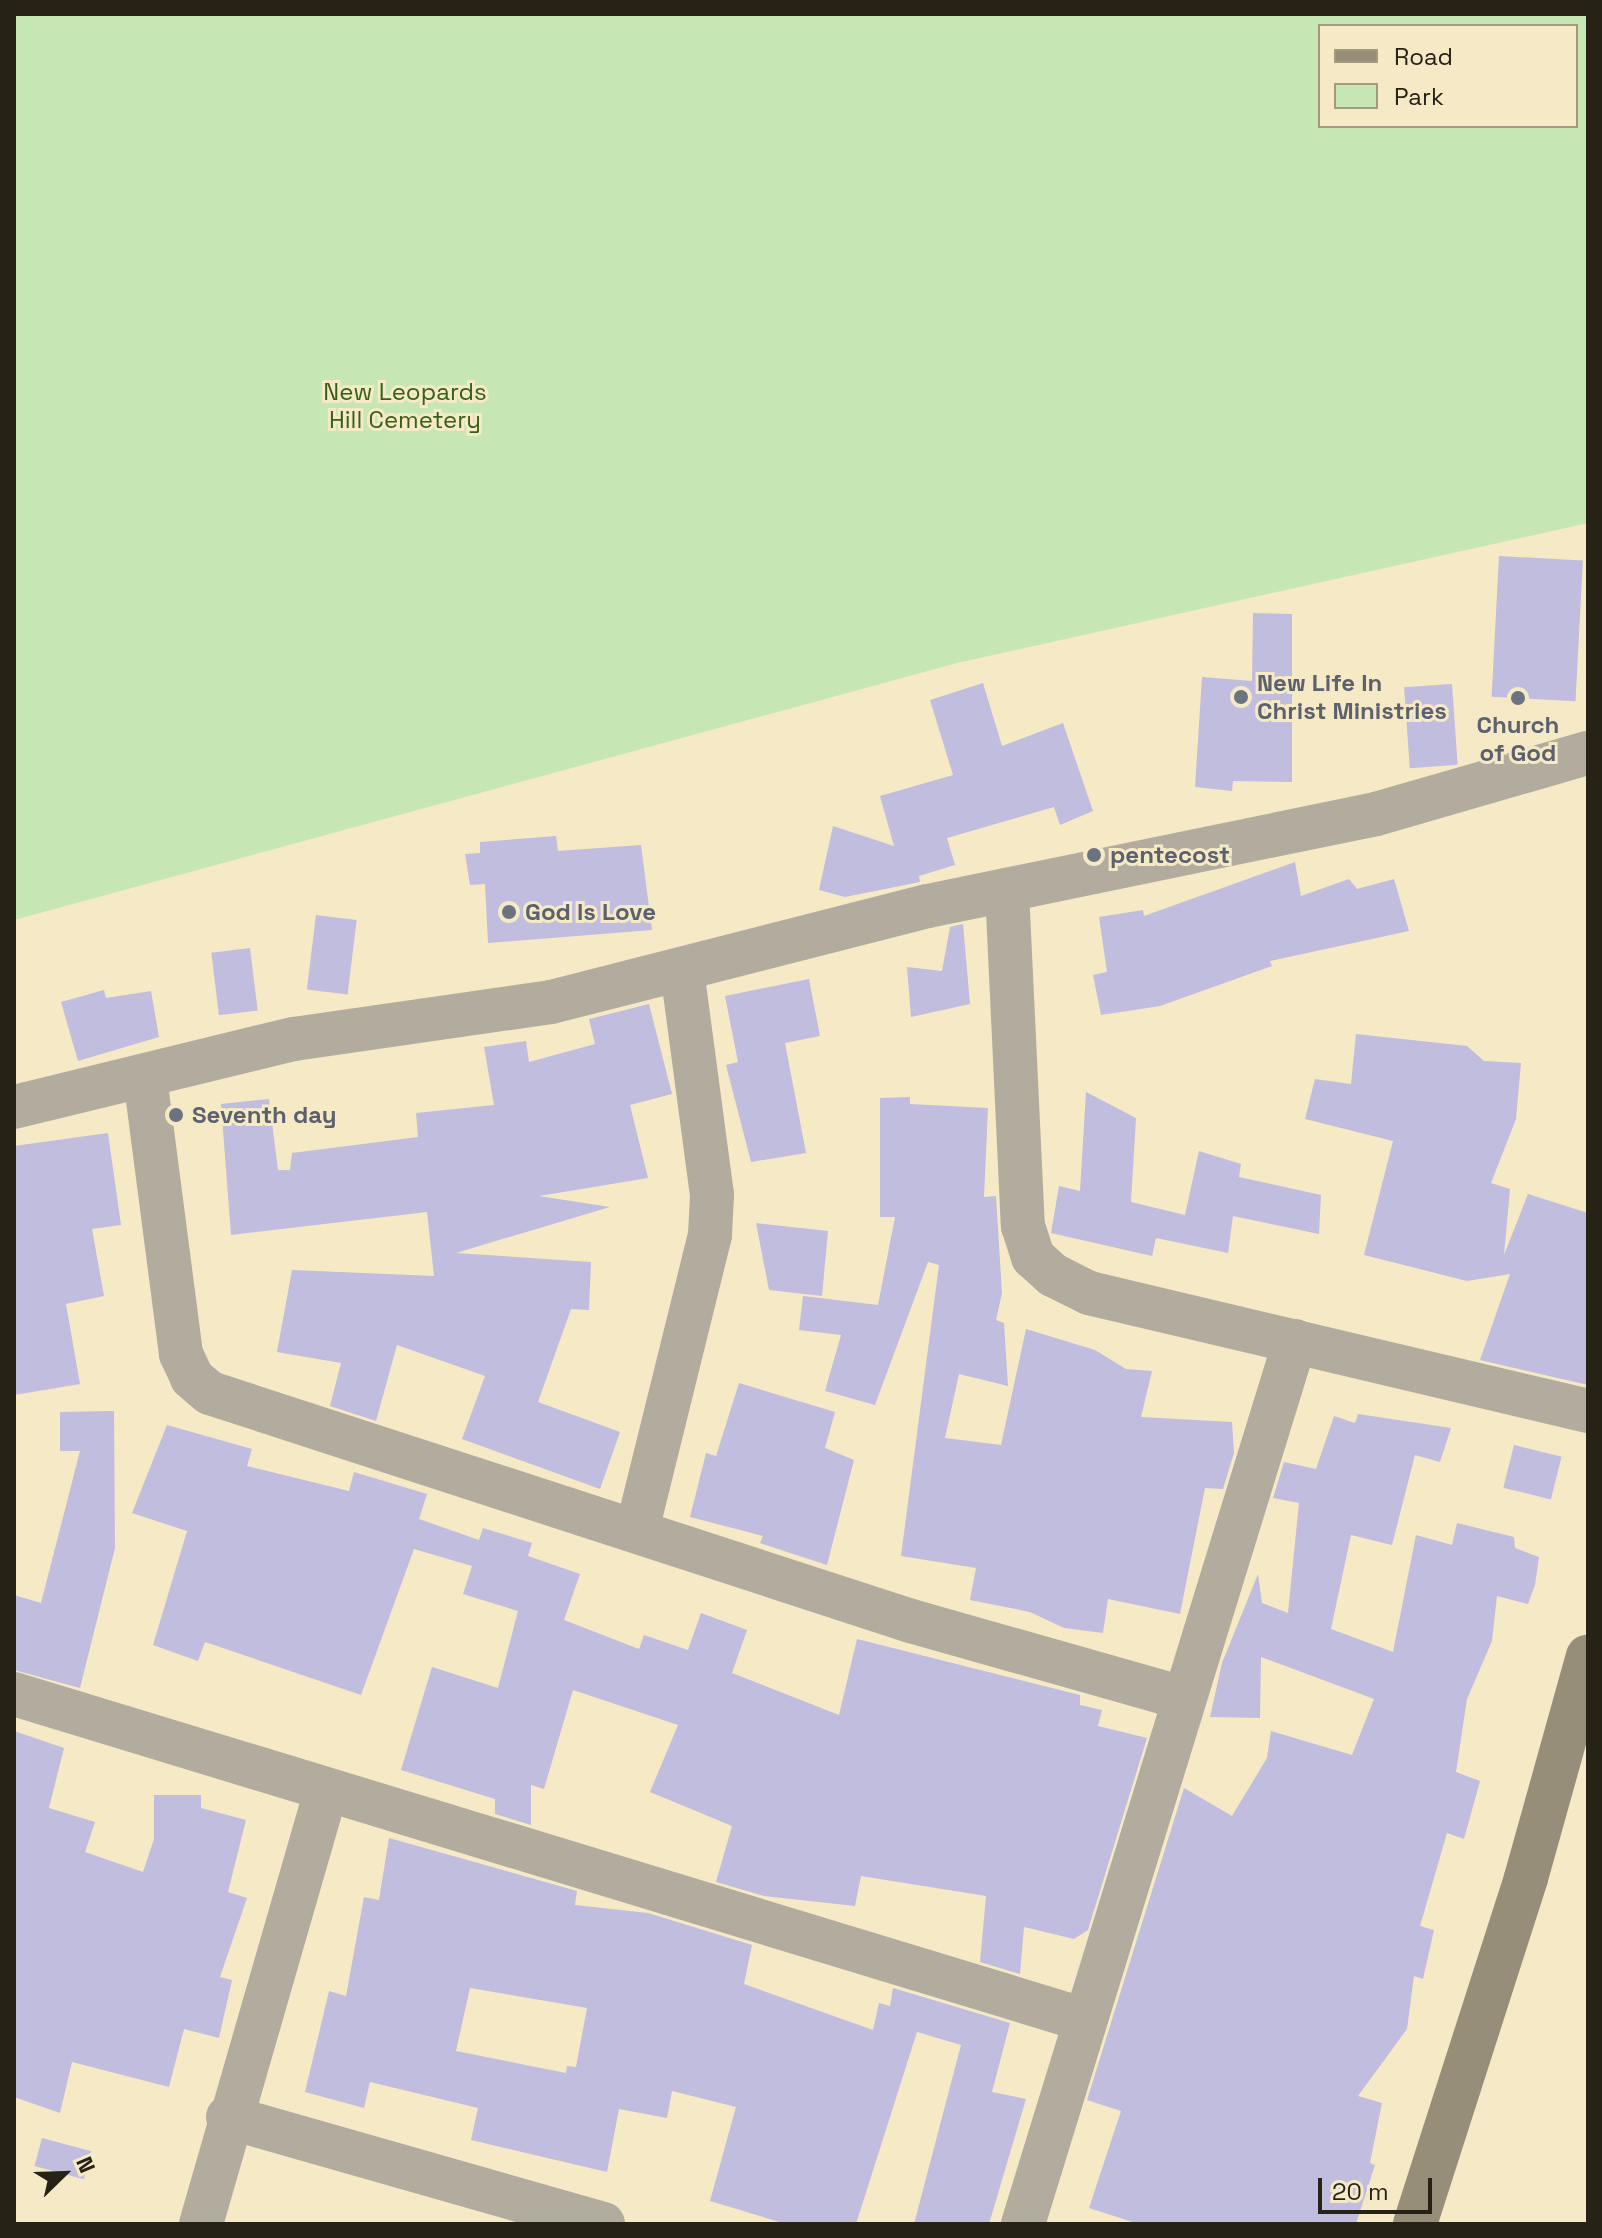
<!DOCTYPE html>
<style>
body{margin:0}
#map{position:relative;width:1602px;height:2238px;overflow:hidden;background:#f5e9c6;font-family:"Space Grotesk",sans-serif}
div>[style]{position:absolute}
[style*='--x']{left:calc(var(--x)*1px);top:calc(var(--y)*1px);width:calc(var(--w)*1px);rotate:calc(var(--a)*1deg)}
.green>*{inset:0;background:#c6e6b4}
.building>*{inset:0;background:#c0bddf;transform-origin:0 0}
.street>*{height:44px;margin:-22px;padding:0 22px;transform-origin:22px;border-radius:22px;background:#b2ac9e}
.secondary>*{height:44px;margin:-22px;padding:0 22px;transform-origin:22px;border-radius:22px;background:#978e79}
.dots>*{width:22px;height:22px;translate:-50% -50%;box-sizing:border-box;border:4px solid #f5e9c6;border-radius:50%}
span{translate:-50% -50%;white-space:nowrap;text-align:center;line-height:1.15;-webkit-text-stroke:6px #f5e9c6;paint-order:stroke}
.park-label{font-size:24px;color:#366017}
.worship-label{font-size:24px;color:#5b616d;font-weight:700}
.left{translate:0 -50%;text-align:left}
.frame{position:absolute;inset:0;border:16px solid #262215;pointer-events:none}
.legend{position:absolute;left:1318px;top:24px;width:260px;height:104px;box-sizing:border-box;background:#f5e9c6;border:2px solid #a2997f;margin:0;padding:10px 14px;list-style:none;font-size:24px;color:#262215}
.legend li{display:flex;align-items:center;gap:16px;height:40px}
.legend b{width:40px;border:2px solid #a2997f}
.north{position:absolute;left:24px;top:2134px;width:80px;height:80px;-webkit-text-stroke:6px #f5e9c6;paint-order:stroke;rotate:67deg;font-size:22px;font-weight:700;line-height:32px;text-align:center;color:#262215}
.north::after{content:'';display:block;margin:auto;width:28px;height:36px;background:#262215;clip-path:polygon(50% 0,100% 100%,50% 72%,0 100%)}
.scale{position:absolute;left:1318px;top:2178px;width:114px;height:36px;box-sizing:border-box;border:4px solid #262215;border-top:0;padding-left:10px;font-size:24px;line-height:28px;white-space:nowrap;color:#262215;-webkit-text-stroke:6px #f5e9c6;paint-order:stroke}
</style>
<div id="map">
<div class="green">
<i style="clip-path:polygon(evenodd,14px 14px,1588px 14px,1588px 523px,957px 663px,14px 920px,14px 14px,1320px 26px,1576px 26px,1576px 126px,1320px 126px,1320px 26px)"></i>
</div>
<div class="building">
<i style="left:1499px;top:556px;width:84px;height:141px;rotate:3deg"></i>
<i style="clip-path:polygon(1253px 613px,1292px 614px,1292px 782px,1233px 781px,1232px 791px,1195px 787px,1202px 677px,1252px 681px)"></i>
<i style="clip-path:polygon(983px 683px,1002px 746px,1063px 723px,1093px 811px,1060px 825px,1054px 807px,947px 838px,955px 865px,919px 876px,920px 882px,845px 897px,819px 890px,833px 826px,894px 846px,880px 796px,953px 775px,930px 700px)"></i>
<i style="left:1452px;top:684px;width:81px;height:48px;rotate:86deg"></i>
<i style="clip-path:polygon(556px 836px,558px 851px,641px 845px,652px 930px,488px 943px,485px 884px,470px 885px,465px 854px,480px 853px,480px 842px)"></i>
<i style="clip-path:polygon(1295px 862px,1301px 896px,1349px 879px,1357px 889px,1394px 879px,1409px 931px,1270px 961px,1272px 966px,1160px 1006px,1101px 1015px,1093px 975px,1107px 972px,1099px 917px,1143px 910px,1144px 916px)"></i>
<i style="left:316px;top:915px;width:41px;height:75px;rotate:7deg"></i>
<i style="clip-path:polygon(963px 924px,970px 1004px,911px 1017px,907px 967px,942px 971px,950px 927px)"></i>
<i style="left:250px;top:948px;width:63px;height:39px;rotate:83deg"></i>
<i style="clip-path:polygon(809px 979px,820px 1036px,785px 1043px,806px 1153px,751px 1162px,726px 1065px,738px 1062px,725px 996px)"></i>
<i style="clip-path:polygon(104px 990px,106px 998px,151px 991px,159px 1037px,78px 1061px,61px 1002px)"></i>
<i style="clip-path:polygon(649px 1004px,672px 1094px,630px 1105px,648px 1178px,539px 1196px,610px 1207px,456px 1253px,591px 1262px,589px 1310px,571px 1309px,538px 1402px,620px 1432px,600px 1489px,462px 1439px,485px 1376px,397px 1345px,376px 1421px,330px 1406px,341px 1363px,277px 1352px,292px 1270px,434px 1276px,427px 1212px,231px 1235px,221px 1104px,269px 1099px,278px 1170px,290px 1170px,292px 1153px,418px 1137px,416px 1113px,494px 1105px,484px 1047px,526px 1041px,529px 1062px,595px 1044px,589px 1019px)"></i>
<i style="clip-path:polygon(1356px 1034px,1467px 1046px,1484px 1061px,1521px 1063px,1516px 1119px,1491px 1183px,1510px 1189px,1504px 1255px,1528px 1194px,1588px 1213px,1588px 1385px,1480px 1360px,1510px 1274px,1467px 1281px,1364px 1255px,1393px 1141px,1305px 1119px,1315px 1079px,1351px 1084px)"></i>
<i style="clip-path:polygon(1086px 1092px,1136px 1118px,1131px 1202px,1185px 1215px,1199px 1151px,1241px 1164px,1239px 1177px,1321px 1195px,1319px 1234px,1233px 1216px,1228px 1253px,1156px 1238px,1152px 1256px,1051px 1233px,1059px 1186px,1080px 1191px)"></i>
<i style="clip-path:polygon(910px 1097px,910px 1104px,988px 1108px,984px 1197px,996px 1196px,1002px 1293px,996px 1320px,1004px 1323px,1008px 1386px,959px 1374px,945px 1438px,1001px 1445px,1026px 1329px,1095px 1350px,1126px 1369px,1152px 1371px,1141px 1417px,1232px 1422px,1234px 1453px,1223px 1489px,1205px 1488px,1180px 1614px,1108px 1599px,1103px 1633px,1064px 1628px,1030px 1612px,970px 1600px,976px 1568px,901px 1556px,939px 1265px,928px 1262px,875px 1405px,825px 1391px,841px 1335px,799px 1330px,803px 1296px,878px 1305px,895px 1217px,880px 1217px,880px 1098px)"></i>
<i style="clip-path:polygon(108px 1133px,121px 1225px,92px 1229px,104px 1296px,66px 1304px,80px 1384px,14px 1395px,14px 1146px)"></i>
<i style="clip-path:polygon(756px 1223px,828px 1231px,822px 1296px,769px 1290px)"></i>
<i style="clip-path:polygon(739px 1383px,835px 1412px,825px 1448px,854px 1460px,827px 1565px,760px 1543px,763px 1536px,690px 1517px,706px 1453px,716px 1456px)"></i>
<i style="clip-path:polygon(114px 1411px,115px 1548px,80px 1688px,14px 1670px,14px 1595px,41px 1603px,80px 1451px,60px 1451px,60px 1412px)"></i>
<i style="clip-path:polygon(1358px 1414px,1451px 1428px,1440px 1462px,1415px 1455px,1392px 1545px,1351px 1535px,1331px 1629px,1393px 1652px,1416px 1535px,1452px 1545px,1457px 1523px,1514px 1537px,1515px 1548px,1539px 1557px,1535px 1585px,1528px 1604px,1497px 1596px,1492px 1641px,1467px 1699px,1456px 1772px,1480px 1781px,1464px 1839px,1447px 1833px,1420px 1926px,1434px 1930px,1423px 1979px,1414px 1976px,1407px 2029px,1358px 2096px,1382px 2103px,1370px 2163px,1375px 2165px,1356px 2224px,1139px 2224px,1089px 2208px,1121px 2111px,1087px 2100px,1184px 1788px,1232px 1816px,1267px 1758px,1271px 1731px,1352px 1755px,1374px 1699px,1261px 1657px,1260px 1718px,1210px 1717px,1222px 1663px,1258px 1574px,1262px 1603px,1288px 1613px,1299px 1503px,1273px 1498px,1284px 1462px,1316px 1469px,1334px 1416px,1355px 1423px)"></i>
<i style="clip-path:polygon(167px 1425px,252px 1449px,247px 1466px,349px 1491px,354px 1472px,427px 1494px,419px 1519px,479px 1540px,483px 1528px,532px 1543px,528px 1556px,580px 1574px,564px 1620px,639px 1649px,644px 1635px,688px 1650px,701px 1613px,747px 1630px,732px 1673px,839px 1715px,857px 1639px,1080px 1695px,1080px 1705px,1102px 1710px,1098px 1726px,1147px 1738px,1088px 1930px,1074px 1939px,1024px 1927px,1020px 1974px,980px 1962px,986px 1896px,861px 1876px,855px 1906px,764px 1896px,716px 1882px,732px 1826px,650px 1792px,678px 1725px,573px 1690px,544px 1789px,531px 1785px,531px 1825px,495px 1814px,495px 1799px,401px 1770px,432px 1667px,498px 1688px,518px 1611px,463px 1594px,472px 1566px,414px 1549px,361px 1695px,205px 1642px,198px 1661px,153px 1645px,187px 1531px,132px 1513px)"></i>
<i style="left:1514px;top:1445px;width:49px;height:44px;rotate:14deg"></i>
<i style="clip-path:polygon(14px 1731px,64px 1748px,49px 1808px,95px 1822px,85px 1852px,143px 1872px,154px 1839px,154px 1795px,201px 1795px,201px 1808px,246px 1820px,228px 1892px,247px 1898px,220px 1977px,232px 1980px,219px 2038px,184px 2029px,169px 2087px,72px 2062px,60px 2113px,14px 2097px)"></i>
<i style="clip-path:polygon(evenodd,389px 1838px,577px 1891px,575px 1905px,648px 1913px,752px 1945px,744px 1984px,873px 2030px,879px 2003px,890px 2006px,893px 1988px,1010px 2023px,992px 2092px,1026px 2099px,989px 2224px,914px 2224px,961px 2045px,917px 2032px,856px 2224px,786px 2224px,710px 2201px,736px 2107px,672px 2091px,667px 2118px,619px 2109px,607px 2172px,471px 2140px,478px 2108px,370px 2082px,364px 2108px,305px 2092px,329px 1991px,346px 1996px,364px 1897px,379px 1900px,389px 1838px,470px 1988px,587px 2008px,576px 2067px,567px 2066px,566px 2073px,456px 2051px,470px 1988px)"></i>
<i style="left:42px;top:2138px;width:51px;height:29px;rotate:15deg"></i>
</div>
<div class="street">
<i style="--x:1007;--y:890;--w:336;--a:87.3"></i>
<i style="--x:1023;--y:1226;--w:33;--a:72"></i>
<i style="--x:1033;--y:1257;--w:27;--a:42"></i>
<i style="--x:1053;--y:1275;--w:40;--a:26.6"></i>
<i style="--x:1089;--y:1293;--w:513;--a:13.3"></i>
<i style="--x:145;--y:1077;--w:279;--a:82.6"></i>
<i style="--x:181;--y:1354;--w:26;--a:65"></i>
<i style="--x:192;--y:1378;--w:23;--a:40"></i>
<i style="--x:210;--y:1393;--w:737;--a:18.02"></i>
<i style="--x:911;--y:1621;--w:283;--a:15.8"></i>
<i style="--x:14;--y:1107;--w:288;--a:-13.7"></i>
<i style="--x:294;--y:1039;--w:260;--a:-8.2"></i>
<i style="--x:551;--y:1002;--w:389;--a:-14.3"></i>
<i style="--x:928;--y:906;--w:457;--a:-11.6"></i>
<i style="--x:1376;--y:814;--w:221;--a:-16.1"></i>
<i style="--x:637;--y:1530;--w:304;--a:-76.1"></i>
<i style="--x:710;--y:1235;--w:40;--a:-87.1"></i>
<i style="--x:712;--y:1195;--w:228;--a:-97.6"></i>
<i style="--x:14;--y:1694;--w:1116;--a:16.93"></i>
<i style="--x:228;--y:2117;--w:390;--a:15.9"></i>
<i style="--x:201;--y:2224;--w:450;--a:-73.9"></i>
<i style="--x:1023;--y:2224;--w:924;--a:-72.88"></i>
</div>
<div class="secondary">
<i style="--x:1415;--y:2224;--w:363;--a:-72.2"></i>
<i style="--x:1526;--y:1878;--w:230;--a:-74.4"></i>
</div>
<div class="dots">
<i style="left:1241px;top:697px;background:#6b7280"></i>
<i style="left:1518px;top:698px;background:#6b7280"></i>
<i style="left:1094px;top:855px;background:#6b7280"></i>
<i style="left:509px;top:912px;background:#6b7280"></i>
<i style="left:176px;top:1115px;background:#6b7280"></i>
</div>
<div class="park-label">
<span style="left:405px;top:406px">New Leopards<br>Hill Cemetery</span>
</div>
<div class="worship-label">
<span class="left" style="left:1257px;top:697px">New Life In<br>Christ Ministries</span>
<span style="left:1518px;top:739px">Church<br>of God</span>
<span class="left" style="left:1110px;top:855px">pentecost</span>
<span class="left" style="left:525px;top:912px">God Is Love</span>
<span class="left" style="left:192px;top:1115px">Seventh day</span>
</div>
<div class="frame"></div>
<ul class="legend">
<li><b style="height:10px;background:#978e79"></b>Road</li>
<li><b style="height:22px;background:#c6e6b4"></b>Park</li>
</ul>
<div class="north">N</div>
<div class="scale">20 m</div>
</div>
